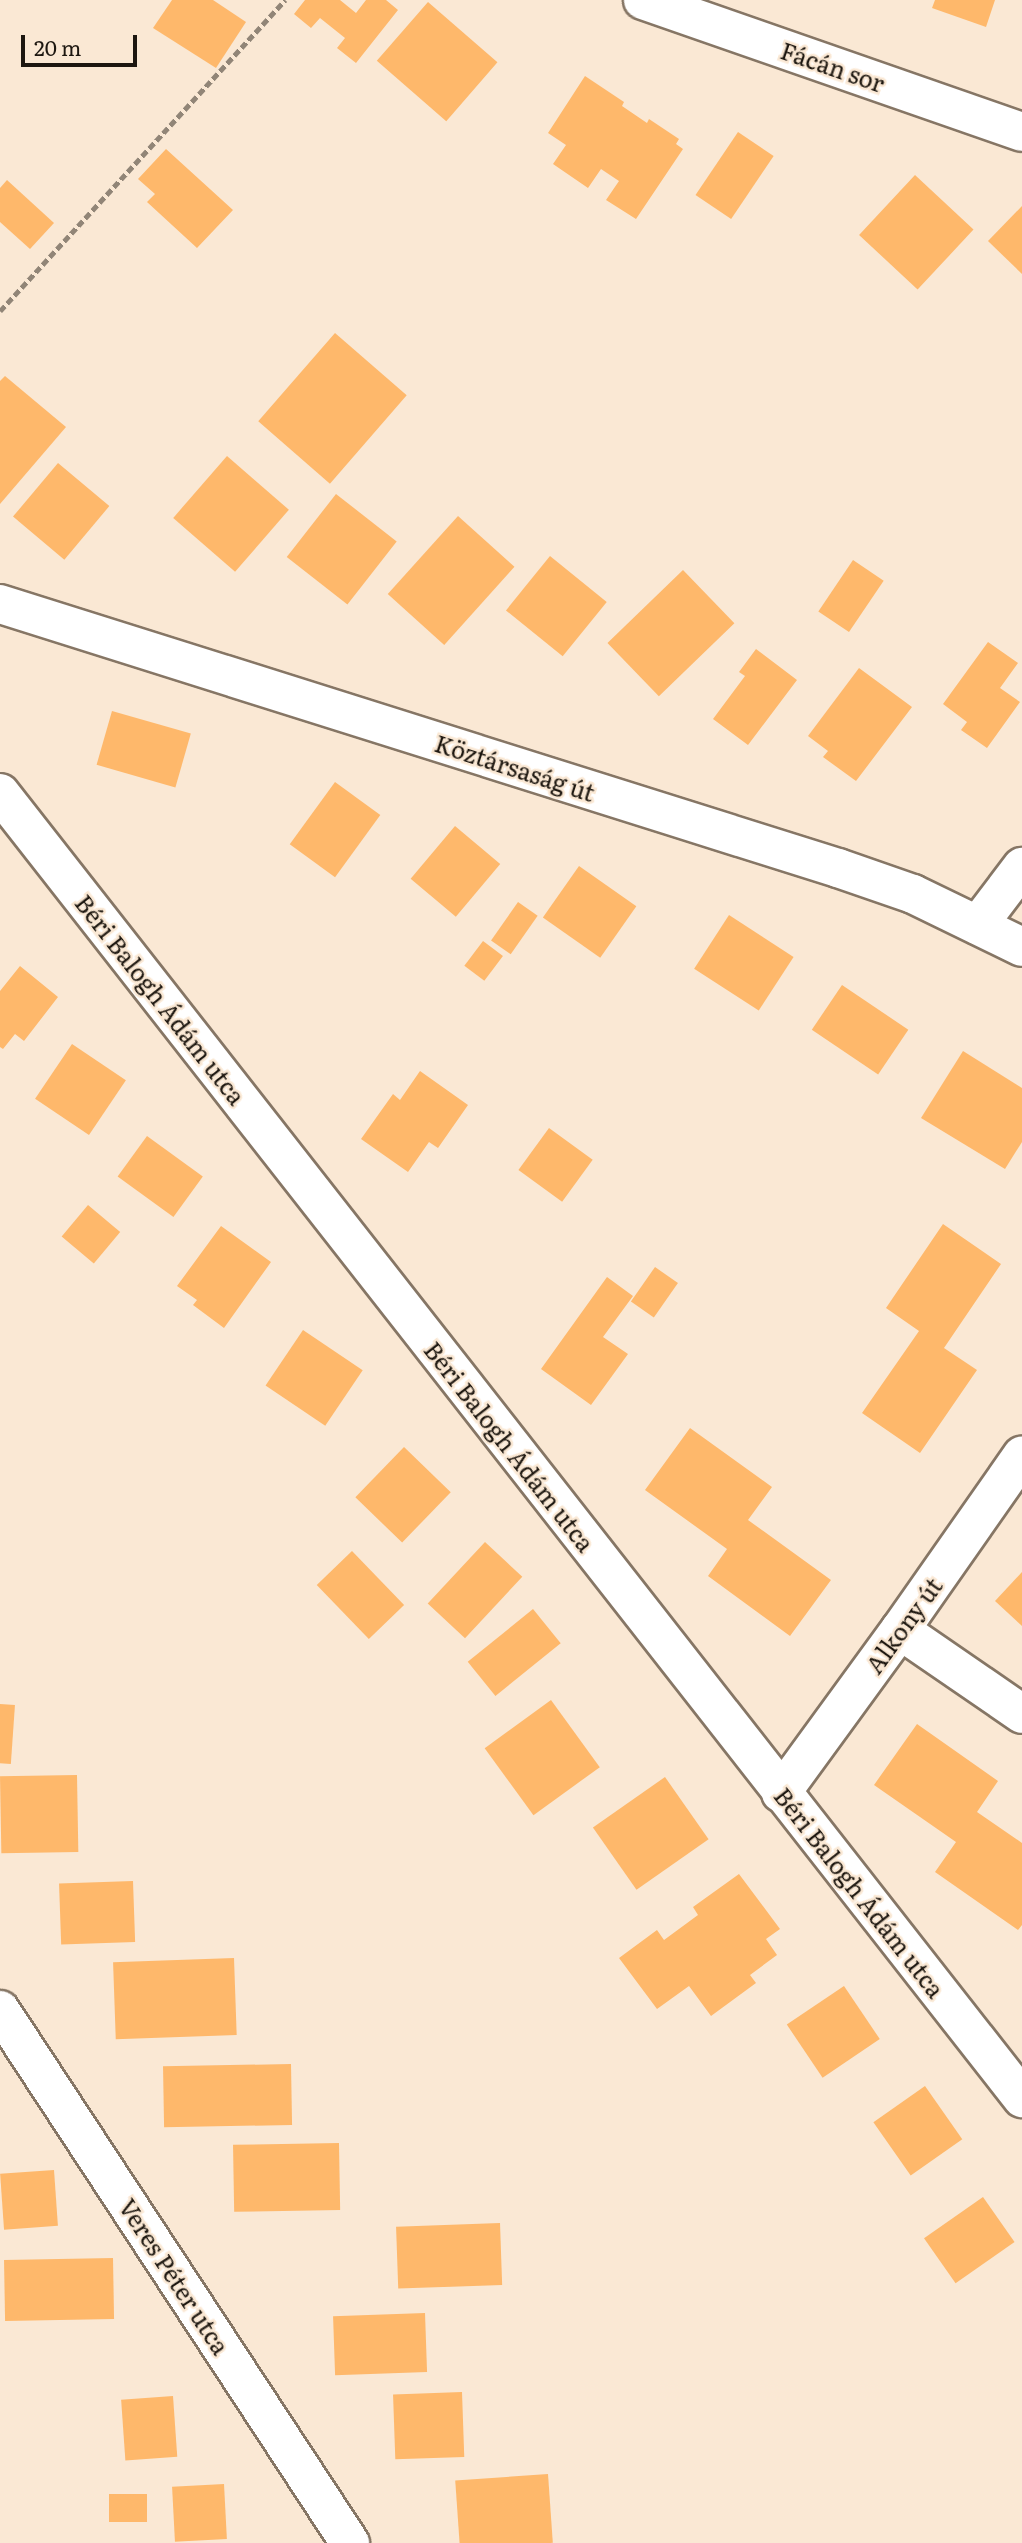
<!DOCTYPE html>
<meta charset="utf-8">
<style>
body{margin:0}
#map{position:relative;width:1022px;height:2543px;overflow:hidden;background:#fae8d4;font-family:Literata,serif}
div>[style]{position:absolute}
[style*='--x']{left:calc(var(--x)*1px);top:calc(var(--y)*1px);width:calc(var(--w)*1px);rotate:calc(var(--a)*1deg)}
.building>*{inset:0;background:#feb86b;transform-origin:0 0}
.path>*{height:4.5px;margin-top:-2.25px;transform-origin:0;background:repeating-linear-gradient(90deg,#918577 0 7px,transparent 0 10.5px)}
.roads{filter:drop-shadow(2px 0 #867665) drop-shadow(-2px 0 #867665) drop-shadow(0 2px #867665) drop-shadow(0 -2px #867665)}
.minor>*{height:38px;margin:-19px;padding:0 19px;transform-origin:19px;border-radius:19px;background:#fff}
.major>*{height:38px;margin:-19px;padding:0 19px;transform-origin:19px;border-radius:19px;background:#fff}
span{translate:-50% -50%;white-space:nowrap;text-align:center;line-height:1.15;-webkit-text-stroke:5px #fae8d4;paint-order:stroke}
.street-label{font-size:24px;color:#1d1710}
.scale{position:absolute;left:21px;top:35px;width:116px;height:32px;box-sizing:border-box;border:4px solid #1d1710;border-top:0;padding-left:9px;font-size:21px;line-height:24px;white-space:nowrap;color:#1d1710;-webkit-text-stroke:5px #fae8d4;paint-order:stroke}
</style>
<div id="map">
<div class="building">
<i style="clip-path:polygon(172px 0,213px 0,246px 22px,216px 68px,153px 28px)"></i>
<i style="clip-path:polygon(305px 0,340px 0,356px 13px,366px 0,386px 0,398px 10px,356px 63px,337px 48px,345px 38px,320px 18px,311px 28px,294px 14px)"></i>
<i style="clip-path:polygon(935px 0,995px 0,986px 27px,932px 8px)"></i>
<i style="left:428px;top:2px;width:92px;height:78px;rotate:41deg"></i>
<i style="clip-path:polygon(585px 76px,624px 102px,622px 106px,647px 123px,649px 119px,679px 139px,676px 144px,683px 149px,636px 219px,606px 200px,619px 181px,601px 169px,588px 188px,553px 164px,566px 145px,548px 133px)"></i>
<i style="left:738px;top:132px;width:43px;height:76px;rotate:34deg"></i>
<i style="clip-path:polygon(166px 149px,233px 210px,197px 248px,147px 202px,155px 194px,138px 179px)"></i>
<i style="left:915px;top:175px;width:80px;height:82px;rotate:43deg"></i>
<i style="clip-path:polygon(7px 180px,54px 223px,30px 249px,0 222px,0 188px)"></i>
<i style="clip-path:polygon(1022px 206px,1022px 274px,988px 241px)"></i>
<i style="left:335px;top:333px;width:95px;height:117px;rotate:41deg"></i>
<i style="clip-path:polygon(5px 376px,66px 427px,0 504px,0 381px)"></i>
<i style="left:227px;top:456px;width:82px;height:82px;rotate:41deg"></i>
<i style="left:58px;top:463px;width:67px;height:70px;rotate:40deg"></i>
<i style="left:336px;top:494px;width:77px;height:80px;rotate:38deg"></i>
<i style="left:458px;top:516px;width:76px;height:105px;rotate:42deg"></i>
<i style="left:550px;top:556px;width:73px;height:70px;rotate:39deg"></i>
<i style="left:853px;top:560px;width:37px;height:62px;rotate:34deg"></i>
<i style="left:683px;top:570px;width:74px;height:105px;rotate:46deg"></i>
<i style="clip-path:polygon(988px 642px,1018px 663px,1000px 688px,1020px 702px,987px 748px,961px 730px,967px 722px,943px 704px)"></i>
<i style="clip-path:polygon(756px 649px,797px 680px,748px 745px,713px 719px,745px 676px,739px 672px)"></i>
<i style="clip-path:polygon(859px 668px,912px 707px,856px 781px,823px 757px,828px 751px,808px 736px)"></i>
<i style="left:112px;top:711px;width:82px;height:56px;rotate:16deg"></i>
<i style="left:335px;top:782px;width:56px;height:77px;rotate:36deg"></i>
<i style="left:455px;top:826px;width:59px;height:69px;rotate:40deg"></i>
<i style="left:579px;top:866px;width:70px;height:63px;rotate:35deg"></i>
<i style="left:518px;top:902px;width:24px;height:47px;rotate:35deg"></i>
<i style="left:729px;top:915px;width:77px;height:64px;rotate:33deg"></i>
<i style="left:483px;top:941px;width:25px;height:31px;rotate:37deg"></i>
<i style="clip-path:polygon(20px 966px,58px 997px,24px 1041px,15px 1034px,3px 1049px,0 1047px,0 991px)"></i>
<i style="left:842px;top:985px;width:80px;height:54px;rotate:34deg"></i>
<i style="left:72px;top:1044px;width:65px;height:66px;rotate:34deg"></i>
<i style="clip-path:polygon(963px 1051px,1022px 1088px,1022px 1142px,1005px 1169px,921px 1118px)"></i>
<i style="clip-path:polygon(420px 1071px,468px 1105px,438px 1148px,429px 1142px,408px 1172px,361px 1139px,393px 1094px,400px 1100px)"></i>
<i style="left:549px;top:1128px;width:54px;height:52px;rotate:36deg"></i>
<i style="left:147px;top:1136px;width:69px;height:50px;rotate:36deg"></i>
<i style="left:88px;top:1205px;width:42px;height:41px;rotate:40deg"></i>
<i style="clip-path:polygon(943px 1224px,1001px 1264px,944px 1348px,977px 1370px,920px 1453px,862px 1413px,919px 1331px,886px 1308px)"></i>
<i style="clip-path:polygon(221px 1226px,271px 1262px,224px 1328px,193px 1305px,197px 1300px,177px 1286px)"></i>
<i style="left:655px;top:1267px;width:28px;height:42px;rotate:35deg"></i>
<i style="clip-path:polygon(607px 1277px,633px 1296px,603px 1337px,628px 1354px,591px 1405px,541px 1369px)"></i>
<i style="left:303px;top:1330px;width:72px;height:67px;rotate:34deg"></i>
<i style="clip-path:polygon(690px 1428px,772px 1487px,748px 1520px,831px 1580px,790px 1636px,708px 1576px,727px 1549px,645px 1490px)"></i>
<i style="left:404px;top:1447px;width:65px;height:70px;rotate:44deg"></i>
<i style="left:485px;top:1542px;width:51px;height:84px;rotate:43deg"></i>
<i style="left:352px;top:1551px;width:75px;height:49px;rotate:46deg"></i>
<i style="clip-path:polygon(1022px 1572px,1022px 1626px,995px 1601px)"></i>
<i style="left:533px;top:1609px;width:44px;height:84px;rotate:51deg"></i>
<i style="left:551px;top:1700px;width:83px;height:82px;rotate:54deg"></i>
<i style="left:0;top:1704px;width:15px;height:59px;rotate:4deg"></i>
<i style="clip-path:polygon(917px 1724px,998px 1781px,977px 1812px,1022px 1843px,1022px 1925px,1018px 1930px,935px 1872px,956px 1842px,874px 1785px)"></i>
<i style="left:77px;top:1775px;width:77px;height:77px;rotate:89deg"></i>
<i style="left:665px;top:1777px;width:76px;height:88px;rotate:55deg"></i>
<i style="clip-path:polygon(739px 1874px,780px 1929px,766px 1939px,777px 1955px,750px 1975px,756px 1983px,711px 2016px,689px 1986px,657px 2009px,619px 1958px,657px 1930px,664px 1940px,698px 1915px,693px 1907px)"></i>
<i style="left:133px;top:1881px;width:61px;height:74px;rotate:88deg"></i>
<i style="left:234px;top:1958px;width:77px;height:121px;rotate:88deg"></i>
<i style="left:844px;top:1986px;width:64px;height:69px;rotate:56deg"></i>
<i style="left:291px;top:2064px;width:61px;height:128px;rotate:89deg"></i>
<i style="left:925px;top:2086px;width:65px;height:63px;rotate:55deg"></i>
<i style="left:339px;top:2143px;width:67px;height:106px;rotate:89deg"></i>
<i style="left:54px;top:2170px;width:56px;height:54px;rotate:86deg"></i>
<i style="left:983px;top:2197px;width:55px;height:72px;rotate:55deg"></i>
<i style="left:500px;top:2223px;width:62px;height:104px;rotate:88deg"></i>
<i style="left:113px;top:2258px;width:61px;height:109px;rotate:89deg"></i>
<i style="left:425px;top:2313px;width:59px;height:92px;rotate:88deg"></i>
<i style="left:462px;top:2392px;width:65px;height:69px;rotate:88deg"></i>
<i style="left:173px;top:2396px;width:61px;height:52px;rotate:86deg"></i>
<i style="left:548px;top:2474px;width:69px;height:93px;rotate:86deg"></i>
<i style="left:224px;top:2484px;width:55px;height:52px;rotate:87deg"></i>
<i style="left:109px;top:2494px;width:38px;height:28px"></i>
</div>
<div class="path">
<i style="--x:0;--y:311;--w:422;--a:-47.5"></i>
</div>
<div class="roads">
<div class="minor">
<i style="--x:643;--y:0;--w:401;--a:19.2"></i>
<i style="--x:0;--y:793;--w:1658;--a:51.93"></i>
<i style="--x:978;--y:925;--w:73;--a:-52.8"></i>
<i style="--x:900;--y:1630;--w:148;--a:34.5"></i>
<i style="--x:781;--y:1793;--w:202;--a:-53.9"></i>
<i style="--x:900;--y:1630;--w:213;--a:-55"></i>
<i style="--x:0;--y:2010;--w:638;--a:56.71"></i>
</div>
<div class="major">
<i style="--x:0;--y:604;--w:879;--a:17.49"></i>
<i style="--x:838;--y:868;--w:79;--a:19.1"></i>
<i style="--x:913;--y:894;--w:121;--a:25.9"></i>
</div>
</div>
<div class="street-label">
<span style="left:833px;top:66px;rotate:19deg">Fácán sor</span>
<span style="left:515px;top:767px;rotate:18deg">Köztársaság út</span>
<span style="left:161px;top:999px;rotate:52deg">Béri Balogh Ádám utca</span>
<span style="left:510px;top:1446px;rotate:52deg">Béri Balogh Ádám utca</span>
<span style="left:903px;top:1625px;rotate:-54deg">Alkony út</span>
<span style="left:860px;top:1892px;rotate:52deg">Béri Balogh Ádám utca</span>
<span style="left:175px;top:2276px;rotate:57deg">Veres Péter utca</span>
</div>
<div class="scale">20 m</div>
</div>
